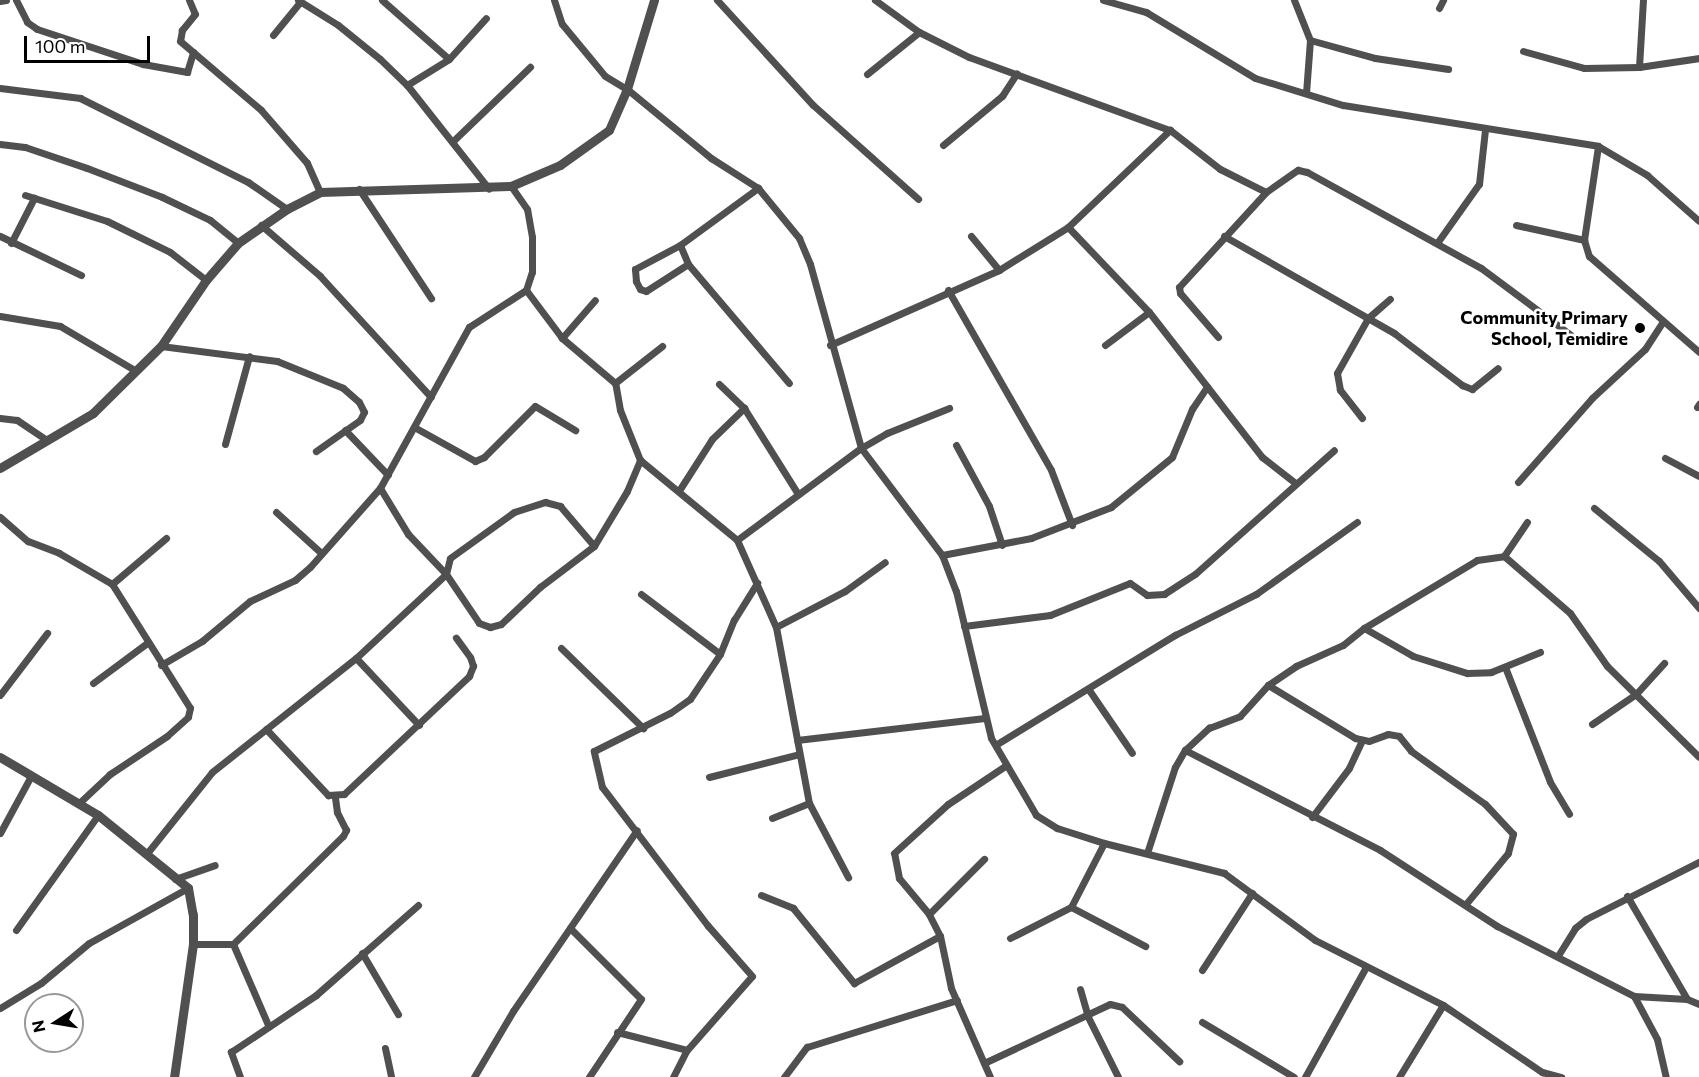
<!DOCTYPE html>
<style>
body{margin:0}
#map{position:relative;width:1699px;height:1077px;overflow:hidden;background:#fff;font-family:Commissioner,sans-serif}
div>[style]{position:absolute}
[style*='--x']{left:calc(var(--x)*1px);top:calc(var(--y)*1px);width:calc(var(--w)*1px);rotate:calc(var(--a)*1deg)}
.minor>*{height:7px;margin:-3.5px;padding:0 3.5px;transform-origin:3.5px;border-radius:3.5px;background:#505050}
.tertiary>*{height:9px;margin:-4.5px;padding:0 4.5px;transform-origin:4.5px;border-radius:4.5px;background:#505050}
.dots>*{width:16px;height:16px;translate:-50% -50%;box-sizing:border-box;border:3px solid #fff;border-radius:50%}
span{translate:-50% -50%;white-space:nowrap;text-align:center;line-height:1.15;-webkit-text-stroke:5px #fff;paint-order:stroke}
.poi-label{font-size:18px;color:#000;font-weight:700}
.right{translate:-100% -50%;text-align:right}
.north{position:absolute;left:24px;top:993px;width:60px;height:60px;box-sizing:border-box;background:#fff;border:2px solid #999;border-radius:50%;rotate:258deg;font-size:16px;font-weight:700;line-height:24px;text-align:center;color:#000}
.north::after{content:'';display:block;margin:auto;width:21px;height:27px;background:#000;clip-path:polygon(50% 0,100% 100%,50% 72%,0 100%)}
.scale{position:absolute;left:24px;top:36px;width:126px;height:27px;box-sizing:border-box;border:3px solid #000;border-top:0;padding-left:8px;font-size:18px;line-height:21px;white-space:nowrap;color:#000;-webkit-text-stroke:4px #fff;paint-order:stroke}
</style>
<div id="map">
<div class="minor">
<i style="--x:16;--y:0;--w:25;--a:63"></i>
<i style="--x:27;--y:22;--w:12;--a:35"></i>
<i style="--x:37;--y:29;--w:112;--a:18.3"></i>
<i style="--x:143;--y:64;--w:45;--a:10.3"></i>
<i style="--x:187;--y:72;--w:21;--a:-73"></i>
<i style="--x:189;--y:0;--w:15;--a:67"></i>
<i style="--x:195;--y:14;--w:21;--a:129"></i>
<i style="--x:182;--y:30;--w:11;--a:100"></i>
<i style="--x:180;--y:41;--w:106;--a:40.4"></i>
<i style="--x:261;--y:110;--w:70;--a:49"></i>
<i style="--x:307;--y:163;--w:32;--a:66"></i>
<i style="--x:298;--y:0;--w:47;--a:32"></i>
<i style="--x:338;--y:25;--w:54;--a:39"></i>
<i style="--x:380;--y:59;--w:37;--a:44"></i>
<i style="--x:407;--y:85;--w:132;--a:51.7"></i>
<i style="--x:382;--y:0;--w:89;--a:41.4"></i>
<i style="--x:554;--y:0;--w:25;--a:72"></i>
<i style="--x:562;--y:24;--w:67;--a:50.4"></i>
<i style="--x:605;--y:76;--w:26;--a:31"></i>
<i style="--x:627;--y:89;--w:109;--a:39.4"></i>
<i style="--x:711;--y:158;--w:56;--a:32.6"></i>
<i style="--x:758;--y:188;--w:65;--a:50.6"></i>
<i style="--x:799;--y:238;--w:28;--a:67"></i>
<i style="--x:810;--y:264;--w:191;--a:74.5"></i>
<i style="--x:861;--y:448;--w:134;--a:52.9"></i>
<i style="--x:942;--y:555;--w:39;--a:69"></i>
<i style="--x:956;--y:591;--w:151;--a:76.6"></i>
<i style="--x:991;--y:738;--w:89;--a:59.7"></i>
<i style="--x:1036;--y:815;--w:25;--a:32"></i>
<i style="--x:1057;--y:828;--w:49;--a:17.7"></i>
<i style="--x:1104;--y:843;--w:124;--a:14"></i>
<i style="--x:1224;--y:873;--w:113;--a:36.4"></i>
<i style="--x:1315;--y:940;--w:144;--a:26.9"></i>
<i style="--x:1443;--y:1005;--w:120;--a:34.1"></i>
<i style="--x:1542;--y:1072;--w:20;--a:15"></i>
<i style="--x:717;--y:0;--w:142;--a:47.6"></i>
<i style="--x:813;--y:105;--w:141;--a:41.8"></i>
<i style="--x:875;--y:0;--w:54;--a:36"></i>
<i style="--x:919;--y:32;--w:56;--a:26.6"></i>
<i style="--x:969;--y:57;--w:214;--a:20"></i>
<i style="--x:1170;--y:130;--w:63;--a:38"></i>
<i style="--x:1220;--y:169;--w:51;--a:26.6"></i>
<i style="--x:1103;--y:0;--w:45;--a:15.6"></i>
<i style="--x:1146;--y:12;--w:127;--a:31.2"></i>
<i style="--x:1255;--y:78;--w:92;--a:17.1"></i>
<i style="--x:1343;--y:105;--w:258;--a:9.1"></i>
<i style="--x:1598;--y:146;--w:57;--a:30.6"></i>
<i style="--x:1647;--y:175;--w:69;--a:41.5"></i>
<i style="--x:1294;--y:0;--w:43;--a:68.2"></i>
<i style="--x:1310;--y:40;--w:53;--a:94.3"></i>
<i style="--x:0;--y:1;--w:6;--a:-9"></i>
<i style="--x:1439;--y:8;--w:9;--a:-63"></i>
<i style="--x:273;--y:35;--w:43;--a:-50.7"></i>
<i style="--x:1310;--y:40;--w:67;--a:15.5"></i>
<i style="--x:1375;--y:58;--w:74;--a:8.6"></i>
<i style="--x:1523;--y:51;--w:63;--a:15.6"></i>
<i style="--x:1584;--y:68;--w:55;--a:-1"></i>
<i style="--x:1639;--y:67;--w:61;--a:-8.5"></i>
<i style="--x:1639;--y:67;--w:67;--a:-86.6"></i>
<i style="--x:867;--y:74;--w:67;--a:-38.9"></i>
<i style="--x:407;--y:85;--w:49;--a:-31.8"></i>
<i style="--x:449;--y:59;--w:55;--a:-47.9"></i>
<i style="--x:0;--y:88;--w:81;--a:7.1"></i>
<i style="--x:80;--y:98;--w:188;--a:26.6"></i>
<i style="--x:248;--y:182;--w:47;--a:34.7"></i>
<i style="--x:453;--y:141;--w:107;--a:-43.9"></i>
<i style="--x:0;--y:144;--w:25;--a:7"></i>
<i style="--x:25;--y:147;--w:65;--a:18.7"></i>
<i style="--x:87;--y:168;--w:80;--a:21.1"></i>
<i style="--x:162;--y:197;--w:53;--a:25.6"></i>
<i style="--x:210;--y:220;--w:36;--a:39"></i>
<i style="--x:943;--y:145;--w:77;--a:-39.7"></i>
<i style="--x:1002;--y:96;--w:27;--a:-57"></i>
<i style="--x:359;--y:189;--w:131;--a:56.6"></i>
<i style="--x:25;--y:195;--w:86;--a:17.6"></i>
<i style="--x:107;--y:221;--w:70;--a:26.2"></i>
<i style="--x:170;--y:252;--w:46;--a:37.9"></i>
<i style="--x:261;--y:225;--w:78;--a:40.8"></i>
<i style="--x:320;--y:276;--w:164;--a:47.5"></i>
<i style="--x:1516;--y:225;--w:70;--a:12.4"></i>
<i style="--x:1584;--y:240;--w:17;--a:73"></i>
<i style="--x:1589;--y:256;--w:146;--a:41.1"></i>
<i style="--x:1068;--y:227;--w:117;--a:46.4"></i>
<i style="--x:1149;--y:312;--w:184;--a:52.1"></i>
<i style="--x:1262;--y:457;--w:41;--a:38"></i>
<i style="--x:0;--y:236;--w:90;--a:25.7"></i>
<i style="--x:971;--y:236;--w:44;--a:50.5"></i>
<i style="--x:1224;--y:236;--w:196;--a:29.7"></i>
<i style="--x:1394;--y:333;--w:86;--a:37.4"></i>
<i style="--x:1462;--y:385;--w:11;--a:22"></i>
<i style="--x:1472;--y:389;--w:33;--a:-39"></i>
<i style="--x:1584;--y:240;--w:95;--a:-81.5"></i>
<i style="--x:11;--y:243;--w:51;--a:-62.9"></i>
<i style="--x:1437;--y:243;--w:72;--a:-54.6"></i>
<i style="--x:1479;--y:184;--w:54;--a:-83.7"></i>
<i style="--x:680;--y:245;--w:21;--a:67"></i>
<i style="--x:688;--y:264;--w:156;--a:49.7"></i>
<i style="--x:688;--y:264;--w:50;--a:147.3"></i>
<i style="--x:646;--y:291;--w:6;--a:-162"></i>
<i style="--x:640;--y:289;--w:9;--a:-117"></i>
<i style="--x:636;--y:281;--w:12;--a:-95"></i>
<i style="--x:635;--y:269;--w:51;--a:-28.1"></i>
<i style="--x:680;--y:245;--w:97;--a:-36.2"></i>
<i style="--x:948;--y:290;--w:207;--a:60.2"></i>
<i style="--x:1051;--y:470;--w:59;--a:69.1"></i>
<i style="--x:0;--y:316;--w:61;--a:9.5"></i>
<i style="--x:60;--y:326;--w:88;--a:30.6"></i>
<i style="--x:1218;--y:337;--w:58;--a:-130.8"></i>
<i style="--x:1180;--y:293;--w:6;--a:-99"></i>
<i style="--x:1179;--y:287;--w:129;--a:-47.5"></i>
<i style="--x:1266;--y:192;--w:39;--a:-35"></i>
<i style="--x:1298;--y:170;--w:9;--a:13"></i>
<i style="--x:1307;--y:172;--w:199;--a:28.9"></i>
<i style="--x:1481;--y:268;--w:112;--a:36.7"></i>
<i style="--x:562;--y:338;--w:50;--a:-49"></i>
<i style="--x:830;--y:345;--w:185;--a:-23.9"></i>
<i style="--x:999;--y:270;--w:81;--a:-31.9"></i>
<i style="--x:1068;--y:227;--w:141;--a:-43.6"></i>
<i style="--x:1105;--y:345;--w:55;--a:-36.9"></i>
<i style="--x:161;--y:346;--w:117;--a:7.4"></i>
<i style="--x:277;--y:361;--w:71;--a:22.2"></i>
<i style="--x:343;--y:388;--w:21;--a:41"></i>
<i style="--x:359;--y:402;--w:11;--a:63"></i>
<i style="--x:364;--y:412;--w:9;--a:117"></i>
<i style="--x:360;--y:420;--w:54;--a:144.8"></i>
<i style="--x:615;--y:383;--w:60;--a:-38.2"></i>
<i style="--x:719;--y:384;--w:35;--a:44"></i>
<i style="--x:744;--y:408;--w:102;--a:57.9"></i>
<i style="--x:1697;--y:407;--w:4;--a:-56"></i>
<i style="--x:0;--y:418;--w:17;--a:7"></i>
<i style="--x:17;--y:420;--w:36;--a:34"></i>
<i style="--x:1362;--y:418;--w:36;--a:-128"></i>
<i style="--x:1340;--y:390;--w:17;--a:-100"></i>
<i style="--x:1337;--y:373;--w:63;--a:-60.6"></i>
<i style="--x:1368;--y:318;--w:29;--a:-41"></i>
<i style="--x:414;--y:427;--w:70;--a:29.1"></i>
<i style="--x:475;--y:461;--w:10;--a:-24"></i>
<i style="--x:484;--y:457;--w:72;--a:-45"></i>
<i style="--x:535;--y:406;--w:47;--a:31"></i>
<i style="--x:345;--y:430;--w:62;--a:46.3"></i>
<i style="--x:225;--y:444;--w:91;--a:-74.7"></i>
<i style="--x:956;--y:445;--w:69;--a:61.6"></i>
<i style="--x:989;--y:506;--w:41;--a:71.6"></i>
<i style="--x:1665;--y:458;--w:38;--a:28"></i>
<i style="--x:640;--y:460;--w:126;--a:39.5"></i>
<i style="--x:737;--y:540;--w:95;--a:65.9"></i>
<i style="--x:776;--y:627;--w:179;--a:79.4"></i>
<i style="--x:809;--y:803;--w:84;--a:62.2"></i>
<i style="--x:1518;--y:482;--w:112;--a:-48.6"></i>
<i style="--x:1592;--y:398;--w:72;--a:-42.8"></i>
<i style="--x:1645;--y:349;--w:33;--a:-57"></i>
<i style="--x:380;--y:488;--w:54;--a:58.7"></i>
<i style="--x:408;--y:534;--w:55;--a:46.5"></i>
<i style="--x:446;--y:574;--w:59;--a:56"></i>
<i style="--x:479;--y:623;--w:12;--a:20"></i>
<i style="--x:490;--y:627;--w:11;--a:-15"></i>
<i style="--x:501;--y:624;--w:54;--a:-43.5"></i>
<i style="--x:540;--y:587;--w:68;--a:-37.2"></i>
<i style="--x:594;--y:546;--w:64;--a:-59"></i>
<i style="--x:627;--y:491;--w:34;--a:-67"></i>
<i style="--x:640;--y:460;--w:54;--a:-111.8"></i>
<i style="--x:620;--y:410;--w:27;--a:-100"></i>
<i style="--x:615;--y:383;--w:70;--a:-139.7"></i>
<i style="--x:562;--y:338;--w:60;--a:-126.9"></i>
<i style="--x:526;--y:290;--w:19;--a:-72"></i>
<i style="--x:532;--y:272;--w:35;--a:-90"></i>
<i style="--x:532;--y:237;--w:28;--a:-100"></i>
<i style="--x:527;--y:209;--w:28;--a:-125"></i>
<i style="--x:680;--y:489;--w:59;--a:-57.4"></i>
<i style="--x:712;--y:439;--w:45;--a:-44.1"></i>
<i style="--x:1594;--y:508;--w:84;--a:39.2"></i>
<i style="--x:1659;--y:561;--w:62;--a:49.6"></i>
<i style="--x:276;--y:512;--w:59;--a:42.3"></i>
<i style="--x:0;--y:517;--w:37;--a:41"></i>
<i style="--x:28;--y:541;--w:33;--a:21"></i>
<i style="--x:59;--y:553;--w:61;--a:30.3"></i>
<i style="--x:112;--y:584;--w:146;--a:57.8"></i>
<i style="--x:190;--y:708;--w:9;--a:103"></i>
<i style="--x:188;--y:717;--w:28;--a:138"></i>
<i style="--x:167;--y:736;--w:69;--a:146.3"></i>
<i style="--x:110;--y:774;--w:42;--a:136.9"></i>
<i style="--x:737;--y:540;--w:154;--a:-36.6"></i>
<i style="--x:861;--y:448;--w:30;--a:-30"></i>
<i style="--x:887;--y:433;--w:67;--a:-22"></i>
<i style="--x:942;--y:555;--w:91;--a:-10.8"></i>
<i style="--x:1031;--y:538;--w:86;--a:-21.2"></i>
<i style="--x:1111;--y:507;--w:79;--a:-39.3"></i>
<i style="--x:1172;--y:457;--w:52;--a:-67.4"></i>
<i style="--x:1192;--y:409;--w:27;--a:-56"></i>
<i style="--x:1504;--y:556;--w:87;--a:40.8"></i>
<i style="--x:1570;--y:613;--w:65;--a:55.1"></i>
<i style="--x:1607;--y:666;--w:129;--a:44.7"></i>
<i style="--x:112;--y:584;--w:71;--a:-40.4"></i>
<i style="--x:641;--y:594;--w:99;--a:37.2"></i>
<i style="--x:964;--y:626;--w:87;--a:-7.3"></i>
<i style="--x:1050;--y:615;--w:86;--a:-21.8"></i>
<i style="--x:1130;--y:583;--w:21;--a:35"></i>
<i style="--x:1147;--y:595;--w:17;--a:-3"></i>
<i style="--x:1164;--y:594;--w:37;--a:-33"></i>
<i style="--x:1195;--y:574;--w:186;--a:-41.7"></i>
<i style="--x:776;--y:627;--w:78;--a:-27.6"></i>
<i style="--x:845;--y:591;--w:49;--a:-35.9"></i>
<i style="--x:1364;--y:628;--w:56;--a:29.7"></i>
<i style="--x:1413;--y:656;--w:57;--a:17.5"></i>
<i style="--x:1467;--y:673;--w:24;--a:-2"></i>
<i style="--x:1491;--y:672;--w:53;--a:-22.2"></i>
<i style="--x:561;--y:648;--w:115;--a:44.3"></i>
<i style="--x:356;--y:658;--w:92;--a:46.8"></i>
<i style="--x:161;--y:665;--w:48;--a:-30.3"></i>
<i style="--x:202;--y:641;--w:62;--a:-39.8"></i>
<i style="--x:250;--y:601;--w:50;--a:-25"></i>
<i style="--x:295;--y:580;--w:20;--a:-41"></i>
<i style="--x:310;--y:567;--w:106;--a:-48.5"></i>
<i style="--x:380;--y:488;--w:184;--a:-61.1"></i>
<i style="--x:469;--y:327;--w:68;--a:-33"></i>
<i style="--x:1505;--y:667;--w:123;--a:68.6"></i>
<i style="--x:1550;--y:782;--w:37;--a:59"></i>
<i style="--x:93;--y:683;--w:67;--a:-36.5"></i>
<i style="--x:1268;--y:685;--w:102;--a:31.3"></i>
<i style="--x:1355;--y:738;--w:14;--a:12"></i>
<i style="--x:1369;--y:741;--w:20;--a:-20"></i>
<i style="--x:1388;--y:734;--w:11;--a:10"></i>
<i style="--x:1399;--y:736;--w:19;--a:51"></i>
<i style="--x:1411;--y:751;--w:91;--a:35.6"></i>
<i style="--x:1485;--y:804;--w:41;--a:47"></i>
<i style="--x:1513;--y:834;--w:20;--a:105"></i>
<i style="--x:1508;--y:853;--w:67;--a:129.6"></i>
<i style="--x:1089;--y:690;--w:76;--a:55.7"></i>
<i style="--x:0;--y:695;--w:78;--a:-52.8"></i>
<i style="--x:1592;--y:724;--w:53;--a:-34.3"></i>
<i style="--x:1636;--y:694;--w:42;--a:-47.9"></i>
<i style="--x:266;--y:729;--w:91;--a:46.8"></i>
<i style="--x:328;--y:795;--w:16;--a:-4"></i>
<i style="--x:344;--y:794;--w:172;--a:-43.3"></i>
<i style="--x:469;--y:676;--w:11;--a:-68"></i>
<i style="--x:473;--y:666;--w:9;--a:-108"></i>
<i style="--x:470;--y:657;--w:24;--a:-126"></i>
<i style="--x:797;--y:740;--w:189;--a:-6.7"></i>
<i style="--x:997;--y:744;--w:209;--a:-31.5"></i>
<i style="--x:1175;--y:635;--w:91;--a:-26.8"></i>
<i style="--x:1256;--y:594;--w:124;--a:-35.5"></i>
<i style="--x:1185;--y:750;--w:219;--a:27.1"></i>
<i style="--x:1380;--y:850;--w:140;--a:33"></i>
<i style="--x:1497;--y:926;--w:154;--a:27.1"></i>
<i style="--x:1634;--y:996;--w:49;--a:61.9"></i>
<i style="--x:1657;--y:1039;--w:39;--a:77"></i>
<i style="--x:709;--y:777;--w:93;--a:-14.3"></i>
<i style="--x:1312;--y:817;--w:61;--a:-52.9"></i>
<i style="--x:1349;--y:768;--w:31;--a:-65"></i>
<i style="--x:772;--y:818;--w:40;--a:-22"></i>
<i style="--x:0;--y:833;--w:65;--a:-61.5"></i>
<i style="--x:148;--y:852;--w:102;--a:-51.3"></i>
<i style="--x:212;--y:772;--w:184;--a:-38.4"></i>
<i style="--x:356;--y:658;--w:123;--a:-43"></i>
<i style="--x:446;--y:574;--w:16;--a:-76"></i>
<i style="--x:450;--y:558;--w:79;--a:-35.7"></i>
<i style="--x:514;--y:512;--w:33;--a:-18"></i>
<i style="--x:545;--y:502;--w:16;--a:15"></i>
<i style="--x:560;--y:506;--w:52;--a:49.6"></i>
<i style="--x:1147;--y:853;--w:90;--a:-72"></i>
<i style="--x:1175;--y:767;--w:20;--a:-60"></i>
<i style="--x:1185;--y:750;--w:33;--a:-43"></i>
<i style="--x:1209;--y:728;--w:33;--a:-21"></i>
<i style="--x:1240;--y:716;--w:42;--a:-47.9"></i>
<i style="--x:1268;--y:685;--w:34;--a:-34"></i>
<i style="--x:1296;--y:666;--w:51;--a:-24.1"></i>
<i style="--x:1343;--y:645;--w:27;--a:-39"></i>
<i style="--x:1364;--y:628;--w:132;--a:-31"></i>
<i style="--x:1477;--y:560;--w:27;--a:-8"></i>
<i style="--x:1504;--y:556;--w:41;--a:-55.9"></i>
<i style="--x:175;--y:879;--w:42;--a:-19.3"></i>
<i style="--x:761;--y:895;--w:35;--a:22"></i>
<i style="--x:793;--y:908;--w:97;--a:50.9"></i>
<i style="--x:854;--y:983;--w:98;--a:-28.7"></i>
<i style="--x:1627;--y:896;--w:119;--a:59.8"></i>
<i style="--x:1071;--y:907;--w:84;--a:27.8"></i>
<i style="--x:929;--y:914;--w:78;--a:-45"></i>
<i style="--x:570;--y:928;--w:100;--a:45"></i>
<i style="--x:641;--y:999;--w:94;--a:123.7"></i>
<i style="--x:16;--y:930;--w:141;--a:-54.5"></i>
<i style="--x:1010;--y:938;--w:68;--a:-26.9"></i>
<i style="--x:1071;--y:907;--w:72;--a:-62.7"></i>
<i style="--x:193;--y:944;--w:40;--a:0"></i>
<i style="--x:233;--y:944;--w:90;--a:66.6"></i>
<i style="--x:233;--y:944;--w:154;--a:-44.5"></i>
<i style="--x:343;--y:836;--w:7;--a:-63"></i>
<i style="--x:346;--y:830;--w:20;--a:-117"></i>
<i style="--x:337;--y:812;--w:15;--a:-98"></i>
<i style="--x:362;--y:953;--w:71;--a:59.5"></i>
<i style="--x:1559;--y:954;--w:31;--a:-58"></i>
<i style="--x:1575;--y:928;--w:14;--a:-39"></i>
<i style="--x:1586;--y:919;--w:127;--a:-26.8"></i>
<i style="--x:1202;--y:970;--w:92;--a:-57"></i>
<i style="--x:1080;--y:989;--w:29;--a:74"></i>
<i style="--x:1088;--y:1017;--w:67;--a:63.4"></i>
<i style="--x:1634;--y:996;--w:53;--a:3.2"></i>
<i style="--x:1687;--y:999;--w:13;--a:23"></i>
<i style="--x:0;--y:1008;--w:48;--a:-31.4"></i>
<i style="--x:41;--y:983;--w:62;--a:-39.8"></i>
<i style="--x:89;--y:943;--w:113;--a:-29.1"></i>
<i style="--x:1202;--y:1022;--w:107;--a:30.9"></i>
<i style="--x:617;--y:1032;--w:72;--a:14.4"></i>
<i style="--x:385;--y:1048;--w:30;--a:78"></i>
<i style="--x:984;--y:1063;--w:139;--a:-25.1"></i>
<i style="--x:1110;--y:1004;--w:12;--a:14"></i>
<i style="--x:1122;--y:1007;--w:79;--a:43.5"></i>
<i style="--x:240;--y:1077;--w:27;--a:-110"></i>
<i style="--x:231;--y:1052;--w:102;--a:-33.8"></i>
<i style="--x:316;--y:995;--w:136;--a:-41.4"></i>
<i style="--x:474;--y:1077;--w:77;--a:-59.4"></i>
<i style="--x:513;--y:1011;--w:219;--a:-55.6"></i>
<i style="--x:673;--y:1077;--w:30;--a:-63"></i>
<i style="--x:687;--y:1050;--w:98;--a:-48.7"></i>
<i style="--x:752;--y:976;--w:67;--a:-131.3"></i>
<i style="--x:708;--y:926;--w:175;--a:-127.3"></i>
<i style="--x:602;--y:787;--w:37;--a:-103"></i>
<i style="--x:594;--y:751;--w:85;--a:-26.6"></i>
<i style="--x:670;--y:713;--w:24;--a:-35"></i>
<i style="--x:690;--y:699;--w:54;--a:-56.3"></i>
<i style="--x:720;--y:654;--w:37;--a:-68"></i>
<i style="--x:734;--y:620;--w:44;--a:-58.1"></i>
<i style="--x:784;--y:1077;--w:38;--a:-53"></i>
<i style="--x:807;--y:1047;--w:157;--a:-17.4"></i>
<i style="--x:990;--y:1077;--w:97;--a:-113.7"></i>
<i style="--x:951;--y:988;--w:53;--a:-101.9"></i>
<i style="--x:940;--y:936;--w:25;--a:-117"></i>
<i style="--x:929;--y:914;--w:47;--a:-129.8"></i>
<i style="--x:899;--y:878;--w:25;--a:-101"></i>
<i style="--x:894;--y:853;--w:73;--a:-42.2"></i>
<i style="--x:948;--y:804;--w:69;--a:-33.7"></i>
<i style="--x:1305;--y:1077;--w:126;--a:-61"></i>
<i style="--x:1399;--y:1077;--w:84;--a:-58.6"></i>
</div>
<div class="tertiary">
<i style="--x:0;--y:468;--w:108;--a:-30.6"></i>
<i style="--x:93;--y:413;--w:95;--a:-44.6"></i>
<i style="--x:161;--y:346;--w:80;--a:-55.7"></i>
<i style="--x:206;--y:280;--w:49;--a:-49.1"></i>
<i style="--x:238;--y:243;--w:60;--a:-34.8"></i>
<i style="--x:287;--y:209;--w:37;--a:-27"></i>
<i style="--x:320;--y:192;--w:191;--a:-1.8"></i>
<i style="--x:511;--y:186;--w:53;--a:-23.2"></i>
<i style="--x:560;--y:165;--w:60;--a:-35.5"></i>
<i style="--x:609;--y:130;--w:45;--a:-66.3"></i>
<i style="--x:627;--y:89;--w:93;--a:-73.1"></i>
<i style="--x:0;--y:757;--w:114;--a:30.6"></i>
<i style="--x:98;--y:815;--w:116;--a:39"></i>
<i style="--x:188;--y:888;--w:27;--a:80"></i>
<i style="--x:193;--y:915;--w:29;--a:90"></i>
<i style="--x:193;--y:944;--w:134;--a:98.1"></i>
</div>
<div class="dots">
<i style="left:1640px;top:328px;background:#000"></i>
</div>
<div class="poi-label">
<span class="right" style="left:1628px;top:328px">Community Primary<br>School, Temidire</span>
</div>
<div class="north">N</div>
<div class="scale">100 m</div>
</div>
